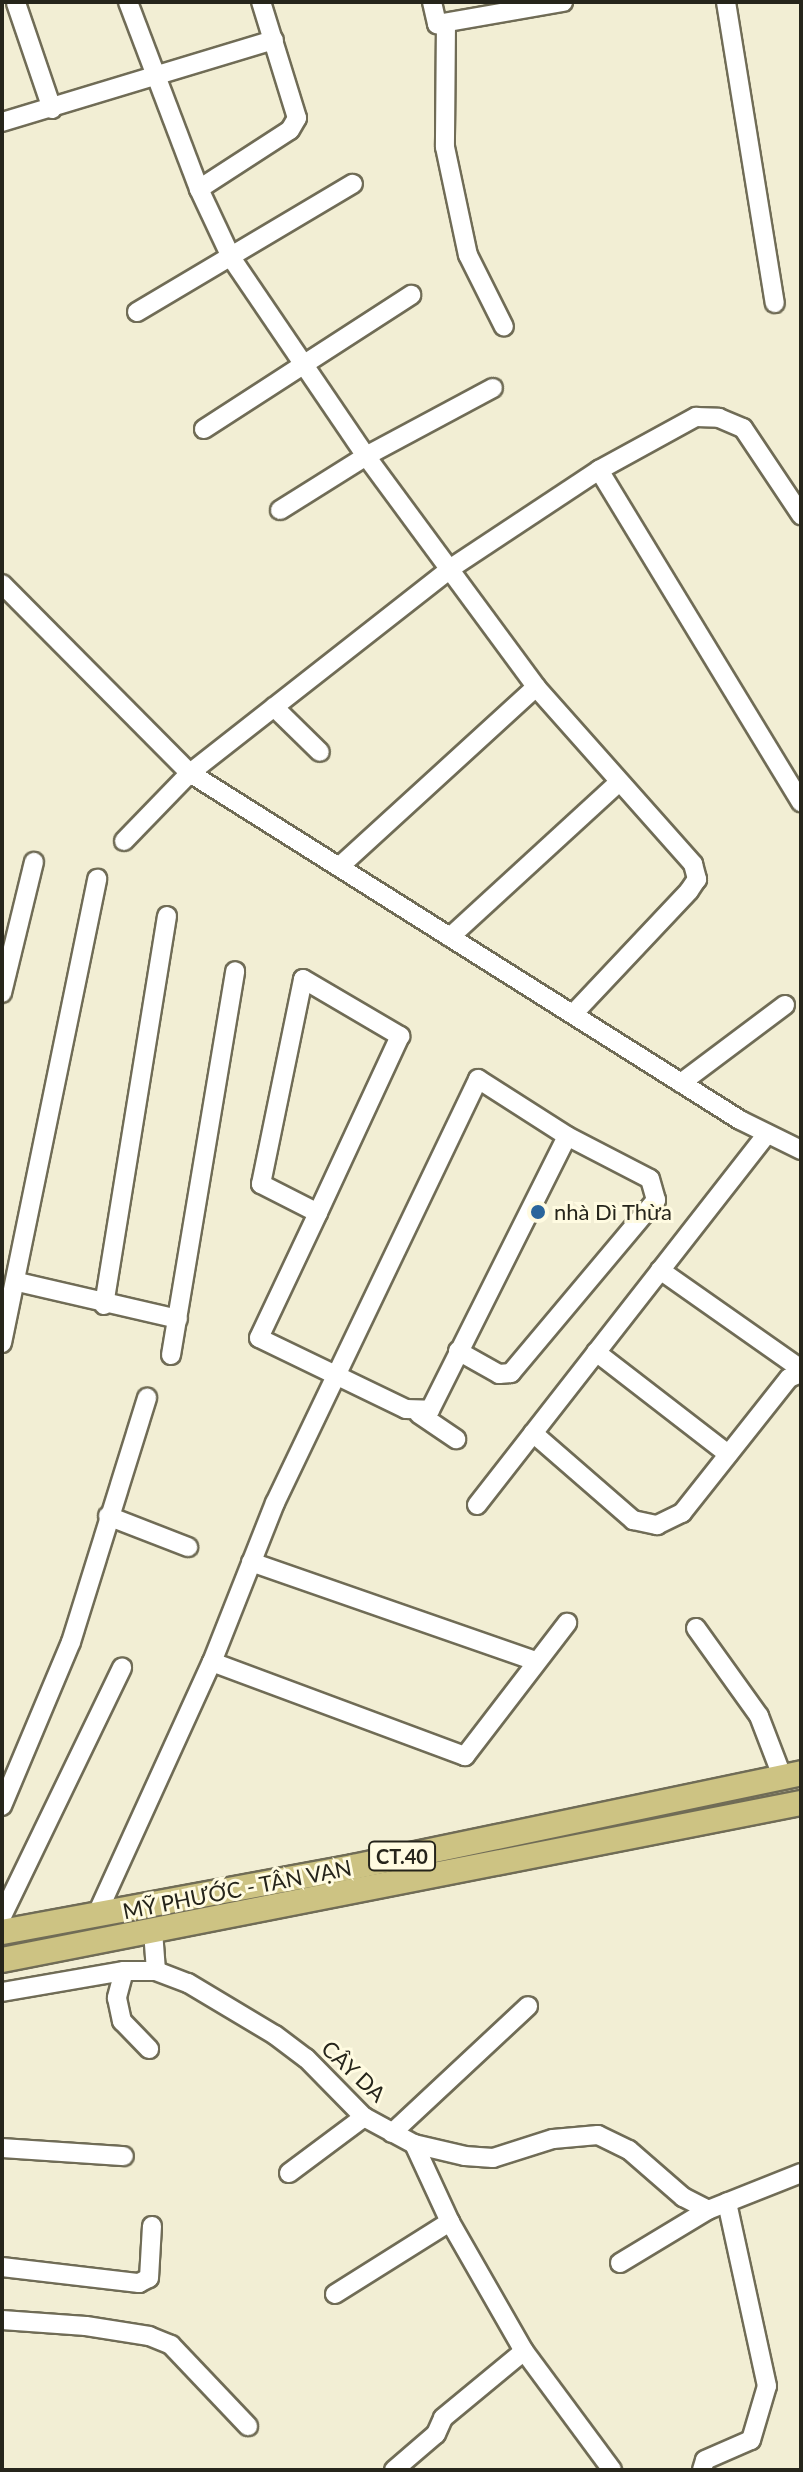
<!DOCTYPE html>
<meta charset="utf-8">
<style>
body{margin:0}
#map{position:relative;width:803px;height:2472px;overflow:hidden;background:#f2eed4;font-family:Lato,sans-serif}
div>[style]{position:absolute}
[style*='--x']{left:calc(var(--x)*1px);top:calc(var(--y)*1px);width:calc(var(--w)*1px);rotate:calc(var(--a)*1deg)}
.roads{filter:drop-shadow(2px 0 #706c56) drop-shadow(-2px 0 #706c56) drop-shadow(0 2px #706c56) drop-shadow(0 -2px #706c56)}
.minor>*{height:18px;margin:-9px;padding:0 9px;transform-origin:9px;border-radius:9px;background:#fff}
.major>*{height:24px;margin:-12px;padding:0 12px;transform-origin:12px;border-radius:12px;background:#cdc383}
.dots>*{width:22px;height:22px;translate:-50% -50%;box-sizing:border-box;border:4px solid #fffbe1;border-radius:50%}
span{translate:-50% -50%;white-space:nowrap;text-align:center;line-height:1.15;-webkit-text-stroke:6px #fffbe1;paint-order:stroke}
.shield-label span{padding:2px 6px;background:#fffbe1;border:2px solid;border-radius:6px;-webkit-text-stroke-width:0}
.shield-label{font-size:20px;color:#26251b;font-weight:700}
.poi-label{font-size:22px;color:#26251b}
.left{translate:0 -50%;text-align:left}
.street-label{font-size:22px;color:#26251b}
.frame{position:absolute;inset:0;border:4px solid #26251b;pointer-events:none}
</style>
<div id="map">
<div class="roads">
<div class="minor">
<i style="--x:128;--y:2;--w:200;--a:69.2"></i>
<i style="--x:199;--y:189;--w:77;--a:64.8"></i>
<i style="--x:232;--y:259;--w:238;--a:55.8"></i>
<i style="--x:366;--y:456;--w:287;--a:53.6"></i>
<i style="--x:536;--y:687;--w:237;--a:48.4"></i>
<i style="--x:693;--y:864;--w:16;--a:75"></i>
<i style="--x:697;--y:879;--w:14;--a:124"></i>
<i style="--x:689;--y:891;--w:169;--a:133.3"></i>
<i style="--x:432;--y:2;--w:23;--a:77"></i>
<i style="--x:437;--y:24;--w:128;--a:-9.9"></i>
<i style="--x:726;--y:2;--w:305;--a:80.8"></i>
<i style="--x:16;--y:3;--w:112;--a:71.2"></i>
<i style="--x:446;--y:23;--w:124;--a:90.5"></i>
<i style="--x:445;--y:147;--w:110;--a:78"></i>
<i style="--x:468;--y:255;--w:80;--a:63.4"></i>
<i style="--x:2;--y:122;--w:284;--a:-16.8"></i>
<i style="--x:199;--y:189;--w:108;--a:-33"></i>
<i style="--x:290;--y:130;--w:14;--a:-60"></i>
<i style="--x:297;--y:118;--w:121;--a:-107.2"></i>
<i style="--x:137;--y:312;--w:251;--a:-30.7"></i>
<i style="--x:204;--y:429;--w:247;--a:-32.9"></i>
<i style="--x:599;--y:470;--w:389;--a:58.7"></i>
<i style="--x:280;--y:510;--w:102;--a:-32.1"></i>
<i style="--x:366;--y:456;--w:144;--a:-28.2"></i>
<i style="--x:2;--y:584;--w:267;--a:45.2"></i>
<i style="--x:190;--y:773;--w:650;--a:32.25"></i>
<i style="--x:740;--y:1120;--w:68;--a:26.2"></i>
<i style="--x:274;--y:707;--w:64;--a:44.4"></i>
<i style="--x:124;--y:841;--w:95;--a:-45.9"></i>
<i style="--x:190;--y:773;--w:332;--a:-38.1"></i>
<i style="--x:451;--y:568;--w:178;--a:-33.5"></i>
<i style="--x:599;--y:470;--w:111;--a:-28.7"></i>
<i style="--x:696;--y:417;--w:23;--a:2"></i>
<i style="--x:719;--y:418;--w:26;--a:23"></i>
<i style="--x:743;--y:428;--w:105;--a:56.3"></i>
<i style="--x:339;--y:867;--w:267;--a:-42.4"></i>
<i style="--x:450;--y:937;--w:229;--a:-42.5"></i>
<i style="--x:2;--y:993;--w:135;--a:-76.3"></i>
<i style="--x:681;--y:1083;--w:130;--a:-36.9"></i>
<i style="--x:318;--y:1213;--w:64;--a:-153"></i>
<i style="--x:261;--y:1184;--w:209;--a:-78.4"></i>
<i style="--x:303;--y:979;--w:113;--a:30.4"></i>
<i style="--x:400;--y:1036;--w:195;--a:114.9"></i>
<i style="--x:318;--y:1213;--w:138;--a:115.3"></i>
<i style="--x:259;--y:1338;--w:163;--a:25.8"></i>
<i style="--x:406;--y:1409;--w:24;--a:2"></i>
<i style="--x:430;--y:1410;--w:306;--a:-63.4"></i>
<i style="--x:660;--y:1270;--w:172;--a:35.1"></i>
<i style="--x:18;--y:1282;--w:164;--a:13"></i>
<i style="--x:104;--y:1305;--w:394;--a:-80.8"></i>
<i style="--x:2;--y:1343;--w:474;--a:-78.4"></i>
<i style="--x:596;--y:1352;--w:167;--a:37.7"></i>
<i style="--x:171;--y:1355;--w:389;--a:-80.5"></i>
<i style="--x:419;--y:1414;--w:45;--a:34"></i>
<i style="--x:533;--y:1433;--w:133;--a:41"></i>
<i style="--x:633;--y:1520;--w:25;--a:12"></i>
<i style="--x:657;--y:1525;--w:28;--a:-26"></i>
<i style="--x:682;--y:1513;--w:172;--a:-51.6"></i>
<i style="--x:789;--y:1378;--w:13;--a:-23"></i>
<i style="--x:477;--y:1505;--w:471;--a:-52"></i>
<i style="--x:108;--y:1516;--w:86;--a:21.2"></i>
<i style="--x:251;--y:1562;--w:302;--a:19.2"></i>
<i style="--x:696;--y:1628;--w:108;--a:54.4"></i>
<i style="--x:759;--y:1716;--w:64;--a:69"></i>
<i style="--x:212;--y:1662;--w:270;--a:20.4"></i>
<i style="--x:465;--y:1756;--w:168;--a:-52.5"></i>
<i style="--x:2;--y:1806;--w:178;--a:-67.2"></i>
<i style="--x:71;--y:1642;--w:256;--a:-72.7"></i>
<i style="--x:2;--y:1916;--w:276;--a:-64.2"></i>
<i style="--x:96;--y:1916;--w:279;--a:-65.5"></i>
<i style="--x:212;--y:1662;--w:171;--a:-68.4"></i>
<i style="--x:275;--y:1503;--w:470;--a:-64.4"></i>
<i style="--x:478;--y:1079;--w:106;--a:32.6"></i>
<i style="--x:567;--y:1136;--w:93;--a:27.4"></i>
<i style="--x:650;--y:1179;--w:22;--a:74"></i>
<i style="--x:656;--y:1200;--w:226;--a:130"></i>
<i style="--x:511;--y:1373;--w:12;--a:175"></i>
<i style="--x:499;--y:1374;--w:47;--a:-150.7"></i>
<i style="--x:153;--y:1931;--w:40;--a:85.7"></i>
<i style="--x:124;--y:1971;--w:28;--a:105"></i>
<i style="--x:117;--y:1998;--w:24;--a:78"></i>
<i style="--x:122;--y:2021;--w:39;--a:46"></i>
<i style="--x:2;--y:1992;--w:124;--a:-9.8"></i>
<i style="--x:124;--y:1971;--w:32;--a:0"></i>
<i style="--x:156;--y:1971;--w:34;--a:21"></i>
<i style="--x:188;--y:1983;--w:101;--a:30.9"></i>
<i style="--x:275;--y:2035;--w:39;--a:37"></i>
<i style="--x:306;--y:2058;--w:83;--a:45.5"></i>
<i style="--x:364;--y:2117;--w:57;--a:28.4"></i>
<i style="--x:414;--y:2144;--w:52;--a:13.2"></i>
<i style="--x:465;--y:2156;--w:28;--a:4"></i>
<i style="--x:493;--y:2158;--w:63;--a:-17.6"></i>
<i style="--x:553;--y:2139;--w:45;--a:-5.1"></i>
<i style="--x:598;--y:2135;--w:34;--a:26"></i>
<i style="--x:629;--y:2150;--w:72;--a:41"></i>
<i style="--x:683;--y:2197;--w:28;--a:27"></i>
<i style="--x:708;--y:2210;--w:100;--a:-21.7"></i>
<i style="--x:392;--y:2133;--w:186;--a:-43"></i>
<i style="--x:414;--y:2144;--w:86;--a:65.2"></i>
<i style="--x:450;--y:2222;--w:149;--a:60.2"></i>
<i style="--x:524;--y:2351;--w:148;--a:53.5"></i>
<i style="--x:2;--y:2148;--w:122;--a:3.8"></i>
<i style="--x:289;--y:2173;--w:94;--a:-36.7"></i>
<i style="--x:620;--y:2263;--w:103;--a:-31.1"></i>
<i style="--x:2;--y:2267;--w:138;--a:6.7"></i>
<i style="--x:139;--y:2283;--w:11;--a:-27"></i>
<i style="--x:149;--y:2278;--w:52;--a:-86.7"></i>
<i style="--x:335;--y:2294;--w:136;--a:-32.1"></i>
<i style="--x:2;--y:2320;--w:84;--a:4.1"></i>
<i style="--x:86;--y:2326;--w:64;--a:9"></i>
<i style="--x:149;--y:2336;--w:24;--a:22"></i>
<i style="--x:171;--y:2345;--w:112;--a:46.5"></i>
<i style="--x:394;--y:2470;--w:55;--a:-40.6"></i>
<i style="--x:436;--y:2434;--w:17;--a:-66"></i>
<i style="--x:443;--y:2418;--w:105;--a:-39.6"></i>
<i style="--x:702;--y:2470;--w:10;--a:-73"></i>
<i style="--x:705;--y:2460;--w:50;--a:-23.5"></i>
<i style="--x:751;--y:2440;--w:56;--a:-73.5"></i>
<i style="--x:767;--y:2386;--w:188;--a:-102.3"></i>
</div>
<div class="major">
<i style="--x:2;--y:1932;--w:357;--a:-10.5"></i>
<i style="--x:353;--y:1867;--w:458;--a:-11.8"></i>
<i style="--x:2;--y:1960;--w:814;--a:-11.12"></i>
</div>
</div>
<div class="dots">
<i style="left:538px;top:1212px;background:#2a659c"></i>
</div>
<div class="shield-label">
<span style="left:402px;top:1856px">CT.40</span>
</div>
<div class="poi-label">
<span class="left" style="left:554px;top:1212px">nhà Dì Thừa</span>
</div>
<div class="street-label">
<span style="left:237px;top:1889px;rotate:-11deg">MỸ PHƯỚC - TÂN VẠN</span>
<span style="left:354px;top:2071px;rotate:43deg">CÂY DA</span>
</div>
<div class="frame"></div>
</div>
